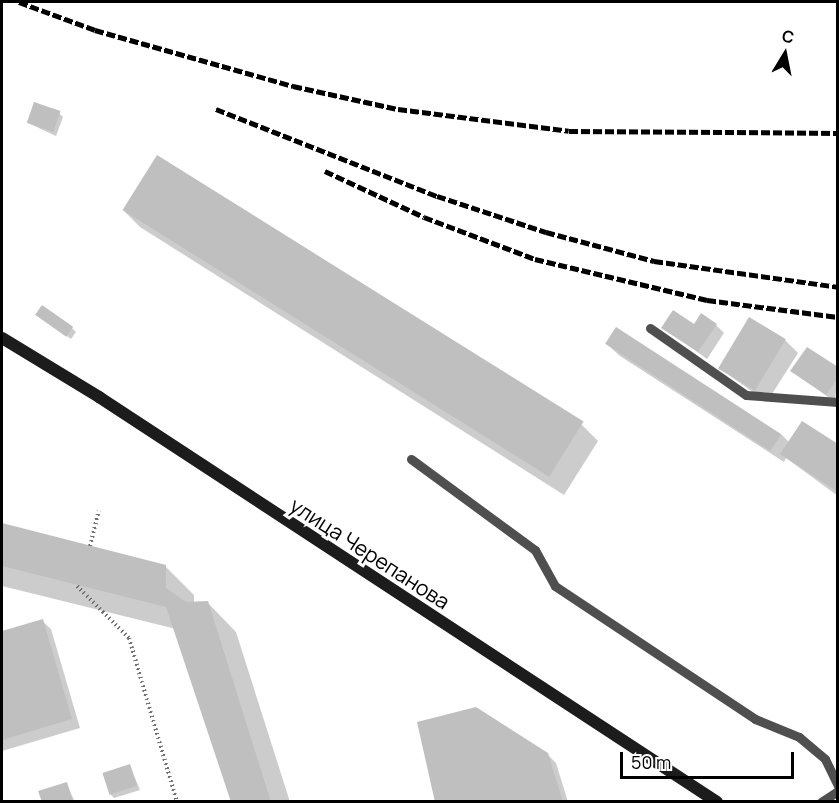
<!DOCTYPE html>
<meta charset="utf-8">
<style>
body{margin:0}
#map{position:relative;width:839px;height:803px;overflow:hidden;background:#fff;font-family:Manrope,sans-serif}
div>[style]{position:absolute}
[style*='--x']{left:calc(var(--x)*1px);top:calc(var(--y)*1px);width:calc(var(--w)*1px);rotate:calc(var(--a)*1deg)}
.shadow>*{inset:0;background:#0003}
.building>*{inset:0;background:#bfbfbf;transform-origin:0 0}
.path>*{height:4px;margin-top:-2px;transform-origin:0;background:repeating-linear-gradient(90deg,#717171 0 1.5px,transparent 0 4.5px)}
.lane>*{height:9px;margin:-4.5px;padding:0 4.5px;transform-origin:4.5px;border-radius:4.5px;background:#4f4f4f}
.secondary>*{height:12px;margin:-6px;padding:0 6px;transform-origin:6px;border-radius:6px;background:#1c1c1c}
.rail>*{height:4.5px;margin-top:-2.25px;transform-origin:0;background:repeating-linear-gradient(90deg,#000 0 9px,transparent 0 12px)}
span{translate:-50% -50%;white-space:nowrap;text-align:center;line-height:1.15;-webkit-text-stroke:6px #fff;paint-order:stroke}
.street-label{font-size:21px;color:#000}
.frame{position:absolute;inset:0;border:3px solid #000;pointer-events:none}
.north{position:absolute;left:755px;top:24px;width:60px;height:60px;-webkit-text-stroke:4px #fff;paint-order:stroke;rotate:10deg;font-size:16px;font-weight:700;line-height:24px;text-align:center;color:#000}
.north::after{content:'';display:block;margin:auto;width:21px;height:27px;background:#000;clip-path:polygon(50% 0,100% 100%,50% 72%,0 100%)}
.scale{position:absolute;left:620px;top:752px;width:174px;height:27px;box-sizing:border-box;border:3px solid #000;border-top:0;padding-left:8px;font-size:18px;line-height:21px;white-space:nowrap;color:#000;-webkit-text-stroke:4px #fff;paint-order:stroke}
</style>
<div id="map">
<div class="shadow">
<i style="clip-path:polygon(59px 113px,63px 117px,56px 136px,28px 123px)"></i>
<i style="clip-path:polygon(123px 210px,582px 425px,598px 441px,564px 495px,140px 227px)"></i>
<i style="clip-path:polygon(41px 318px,72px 328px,76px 332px,71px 339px)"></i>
<i style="clip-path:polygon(716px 325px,724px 333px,707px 359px,663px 327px)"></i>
<i style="clip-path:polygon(785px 340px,798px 353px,767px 402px,719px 368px)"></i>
<i style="clip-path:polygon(607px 344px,781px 434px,790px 443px,838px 446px,838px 496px,786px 458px,784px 462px,620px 356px)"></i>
<i style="clip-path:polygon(838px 369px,835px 402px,792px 371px)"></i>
<i style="clip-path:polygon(2px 524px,165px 566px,194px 595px,194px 603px,208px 603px,236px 632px,290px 802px,233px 802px,176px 629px,2px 586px)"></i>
<i style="clip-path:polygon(42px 621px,51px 629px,80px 728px,2px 751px,2px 633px)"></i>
<i style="clip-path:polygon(547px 754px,556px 763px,568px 802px,436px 802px)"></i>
<i style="clip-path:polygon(130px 766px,140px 790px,114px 798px,110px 794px)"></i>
<i style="clip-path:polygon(66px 783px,75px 802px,43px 802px)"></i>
</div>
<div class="building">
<i style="left:34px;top:102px;width:28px;height:22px;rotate:19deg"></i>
<i style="left:157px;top:155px;width:503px;height:65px;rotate:32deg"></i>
<i style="left:42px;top:305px;width:38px;height:12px;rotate:35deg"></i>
<i style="clip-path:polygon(673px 310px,694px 324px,701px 313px,717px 324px,698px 352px,661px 328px)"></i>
<i style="left:749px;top:317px;width:43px;height:60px;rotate:31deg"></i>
<i style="left:616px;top:327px;width:197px;height:20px;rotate:33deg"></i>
<i style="clip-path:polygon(807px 347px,838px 367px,838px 377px,826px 395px,790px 371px)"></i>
<i style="clip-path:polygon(802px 421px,838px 444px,838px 492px,780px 454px)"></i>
<i style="clip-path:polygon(2px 523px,166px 565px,166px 588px,186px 602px,208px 601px,271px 802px,231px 802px,166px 607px,2px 566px)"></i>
<i style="clip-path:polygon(43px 619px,72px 719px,2px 740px,2px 631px)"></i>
<i style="clip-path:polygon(476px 707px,548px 753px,563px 802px,435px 802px,417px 722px)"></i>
<i style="left:130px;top:764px;width:23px;height:29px;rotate:72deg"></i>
<i style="clip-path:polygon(67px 782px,73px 802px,42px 802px,38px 791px)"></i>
</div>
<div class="path">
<i style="--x:90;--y:546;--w:36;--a:-76"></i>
<i style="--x:77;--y:586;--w:74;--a:45"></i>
<i style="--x:129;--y:638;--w:171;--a:73.7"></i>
</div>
<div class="lane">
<i style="--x:650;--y:328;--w:117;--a:34.9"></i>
<i style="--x:746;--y:395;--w:92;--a:4.4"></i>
<i style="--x:411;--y:459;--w:154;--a:36.3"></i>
<i style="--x:535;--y:550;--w:41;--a:60.9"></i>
<i style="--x:555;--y:586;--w:240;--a:33.6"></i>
<i style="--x:755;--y:719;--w:48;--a:22.2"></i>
<i style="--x:799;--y:737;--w:34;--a:40"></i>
<i style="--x:825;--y:759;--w:30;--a:64"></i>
<i style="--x:821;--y:802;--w:20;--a:-33"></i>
</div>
<div class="secondary">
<i style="--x:2;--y:338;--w:114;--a:31.3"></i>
<i style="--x:99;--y:397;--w:739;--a:33.24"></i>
</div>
<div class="rail">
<i style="--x:19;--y:2;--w:81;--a:20.2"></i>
<i style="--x:95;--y:30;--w:206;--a:15.8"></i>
<i style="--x:293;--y:86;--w:107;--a:12.4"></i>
<i style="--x:398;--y:109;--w:172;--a:7.3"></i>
<i style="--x:569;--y:131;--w:269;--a:0.4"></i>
<i style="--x:216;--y:109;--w:238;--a:21.5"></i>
<i style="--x:437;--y:196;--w:115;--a:18.3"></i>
<i style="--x:546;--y:232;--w:112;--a:15"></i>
<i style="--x:654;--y:261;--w:186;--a:8"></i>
<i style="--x:325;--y:171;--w:109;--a:24.9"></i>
<i style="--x:424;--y:217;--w:119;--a:20.7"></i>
<i style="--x:535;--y:259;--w:177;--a:13.4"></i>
<i style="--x:707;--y:300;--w:132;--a:7.4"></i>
</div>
<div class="street-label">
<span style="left:370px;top:553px;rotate:33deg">улица Черепанова</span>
</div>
<div class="frame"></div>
<div class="north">С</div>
<div class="scale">50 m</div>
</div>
